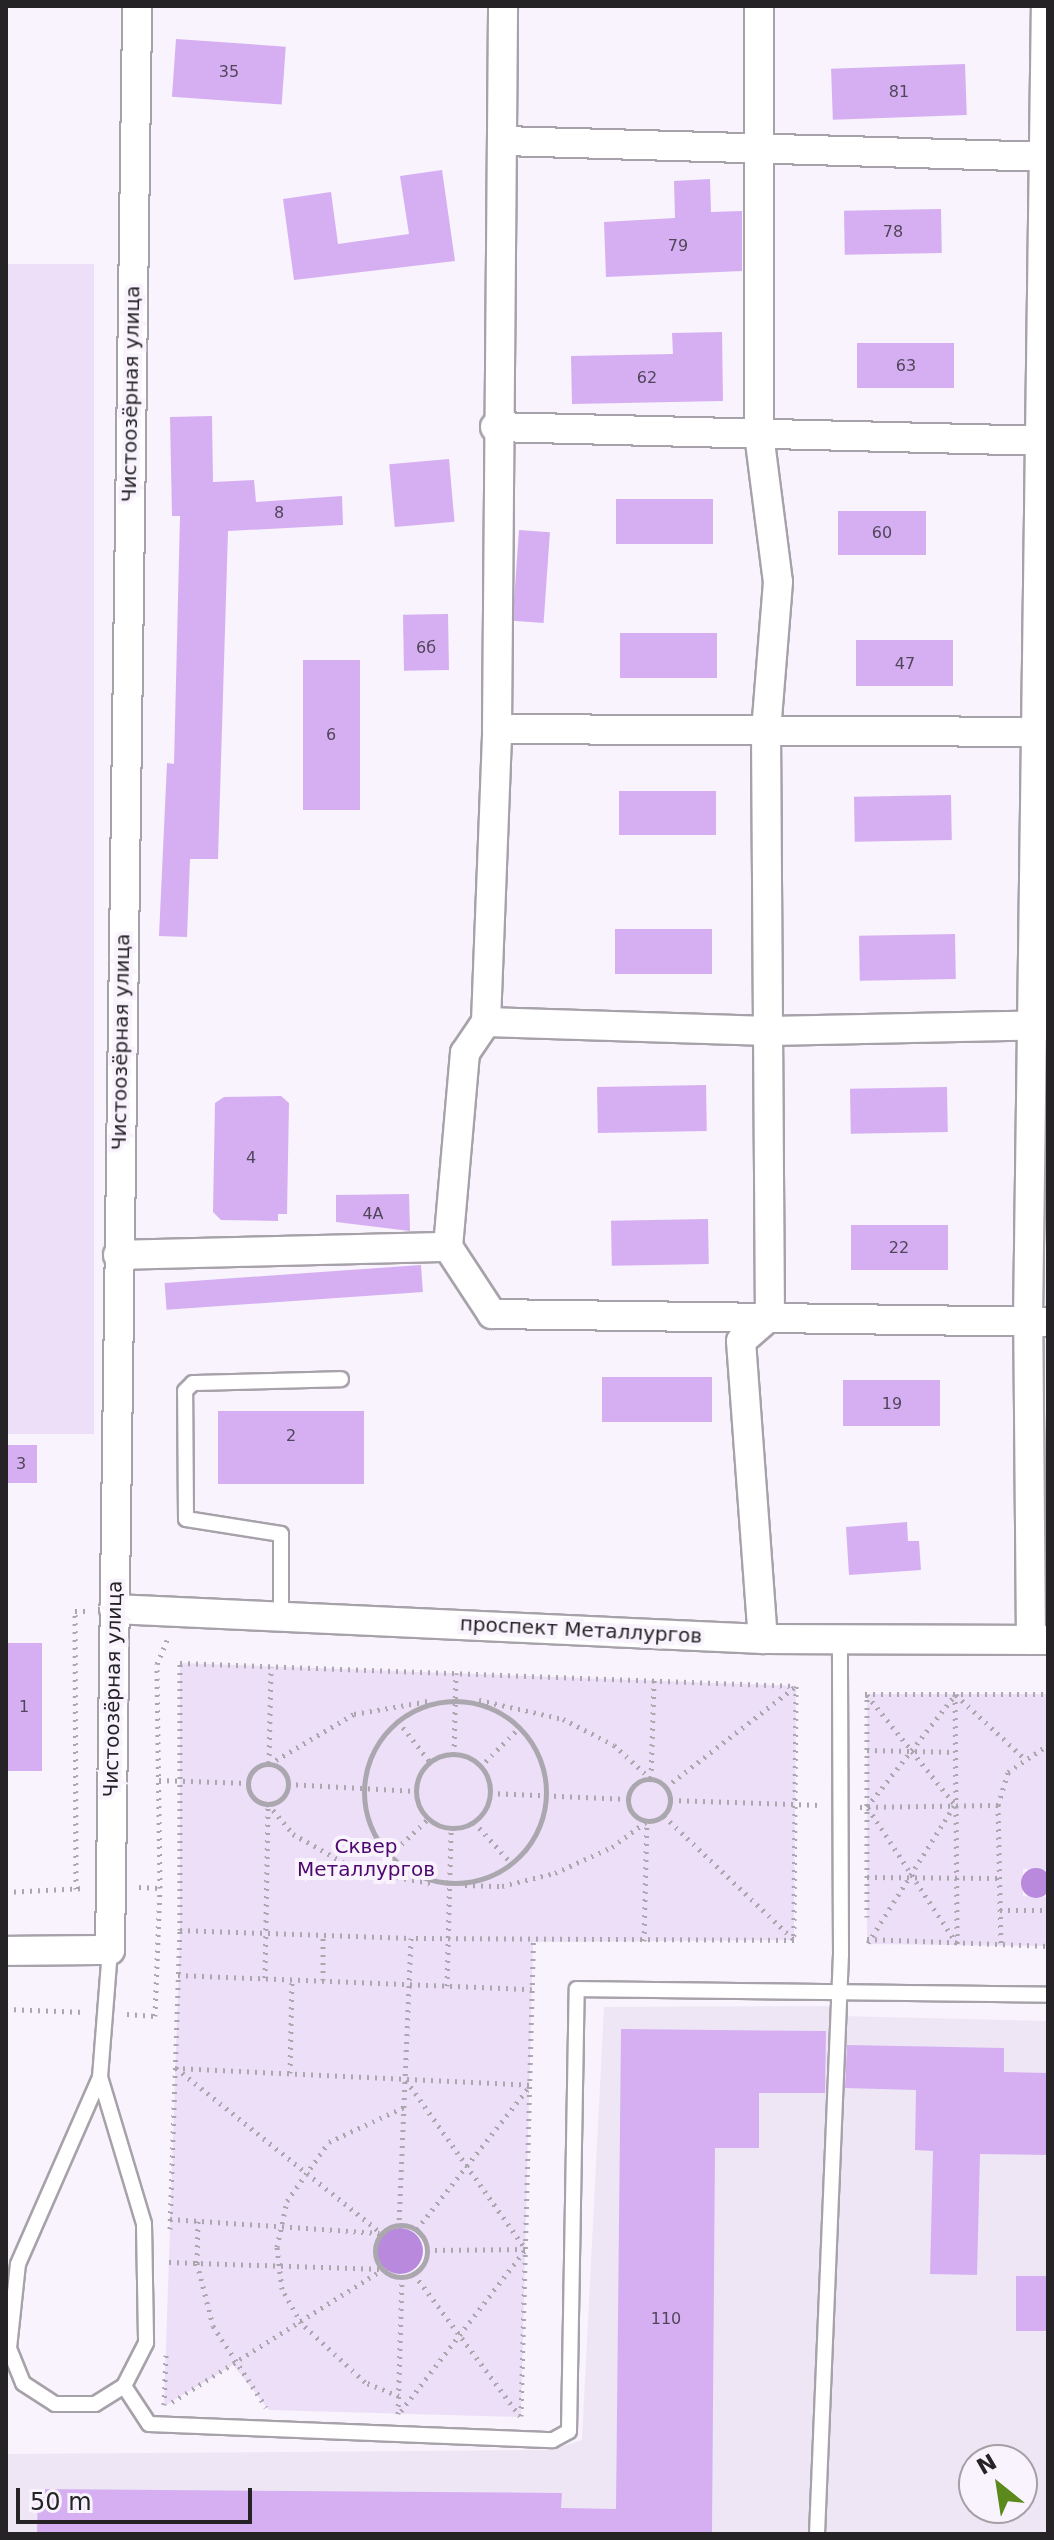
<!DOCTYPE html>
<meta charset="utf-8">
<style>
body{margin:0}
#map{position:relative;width:1054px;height:2540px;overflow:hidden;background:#f8f3fc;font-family:"DejaVu Sans",sans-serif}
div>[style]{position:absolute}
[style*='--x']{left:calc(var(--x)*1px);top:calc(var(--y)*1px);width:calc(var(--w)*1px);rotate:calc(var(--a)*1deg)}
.built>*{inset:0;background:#eee6f5}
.green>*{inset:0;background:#eddff8;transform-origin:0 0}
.water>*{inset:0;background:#b989dd}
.round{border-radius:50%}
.building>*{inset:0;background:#d6aff3;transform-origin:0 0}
.path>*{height:5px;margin-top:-2.5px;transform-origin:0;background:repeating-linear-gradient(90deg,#aba7ae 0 2px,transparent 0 8px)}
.path>.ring{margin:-2.5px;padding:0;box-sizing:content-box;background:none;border:5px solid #aba7ae;border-radius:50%}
.roads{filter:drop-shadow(2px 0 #a7a2aa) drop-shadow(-2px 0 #a7a2aa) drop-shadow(0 2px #a7a2aa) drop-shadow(0 -2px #a7a2aa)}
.lane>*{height:14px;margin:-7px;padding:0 7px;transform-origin:7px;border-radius:7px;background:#fff}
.street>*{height:28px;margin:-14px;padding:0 14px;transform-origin:14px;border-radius:14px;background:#fff}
span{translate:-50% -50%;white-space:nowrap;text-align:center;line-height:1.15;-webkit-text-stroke:8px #f8f3fc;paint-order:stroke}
.number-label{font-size:16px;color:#514659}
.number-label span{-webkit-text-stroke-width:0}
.street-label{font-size:20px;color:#252326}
.park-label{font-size:20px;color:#4d076f}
.frame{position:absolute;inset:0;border:8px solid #252326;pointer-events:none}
.north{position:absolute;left:958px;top:2444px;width:80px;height:80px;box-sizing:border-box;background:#f8f3fc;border:2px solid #a4a0a6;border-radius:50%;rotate:330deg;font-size:22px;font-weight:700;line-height:32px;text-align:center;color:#252326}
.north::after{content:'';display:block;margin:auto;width:28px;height:36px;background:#5c891b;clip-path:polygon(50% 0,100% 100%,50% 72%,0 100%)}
.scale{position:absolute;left:16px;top:2488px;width:236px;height:36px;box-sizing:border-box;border:4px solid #252326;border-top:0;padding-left:10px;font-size:24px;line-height:28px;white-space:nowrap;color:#252326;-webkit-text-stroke:6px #f8f3fc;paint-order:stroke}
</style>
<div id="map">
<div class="built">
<i style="clip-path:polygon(evenodd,838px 2006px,838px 2016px,1048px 2021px,1048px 2534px,6px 2534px,6px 2454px,551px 2450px,582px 2440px,604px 2007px,838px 2006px,974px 2460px,1022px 2460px,1022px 2508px,974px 2508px,974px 2460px)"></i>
</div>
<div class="green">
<i style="left:94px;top:264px;width:1170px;height:88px;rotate:90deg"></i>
<i style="clip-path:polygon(evenodd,180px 1663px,796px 1686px,794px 1940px,533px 1942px,521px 2417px,269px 2410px,233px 2365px,164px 2406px,180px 1930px,180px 1663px,399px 2225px,417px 2229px,427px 2250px,426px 2263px,402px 2278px,383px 2269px,374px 2249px,381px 2233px,399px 2225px)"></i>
<i style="clip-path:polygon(867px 1694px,1048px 1694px,1048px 1870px,1023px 1869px,1023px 1896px,1048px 1897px,1048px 1946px,867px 1944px)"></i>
</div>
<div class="water">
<i class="round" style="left:1021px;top:1868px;width:30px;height:30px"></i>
<i class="round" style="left:377px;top:2228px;width:46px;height:46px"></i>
</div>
<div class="building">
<i style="left:176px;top:39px;width:110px;height:58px;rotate:4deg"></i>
<i style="left:965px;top:64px;width:51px;height:134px;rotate:88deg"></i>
<i style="clip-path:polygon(442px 170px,455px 261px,294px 280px,283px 199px,331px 192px,338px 244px,409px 234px,400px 176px)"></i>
<i style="clip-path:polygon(710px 179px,711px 212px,742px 211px,742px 271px,606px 277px,604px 222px,675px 218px,674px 181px)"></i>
<i style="left:941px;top:209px;width:44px;height:97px;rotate:89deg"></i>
<i style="clip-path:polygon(722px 332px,723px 401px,572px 404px,571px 356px,673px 354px,672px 333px)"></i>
<i style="left:954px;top:343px;width:45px;height:97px;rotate:90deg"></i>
<i style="clip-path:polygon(212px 416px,213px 482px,254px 480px,256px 502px,342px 496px,343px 525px,228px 531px,218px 859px,190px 859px,187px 937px,159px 936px,167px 763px,174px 764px,180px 516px,172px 516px,170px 417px)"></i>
<i style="left:449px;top:459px;width:63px;height:60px;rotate:85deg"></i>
<i style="left:713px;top:499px;width:45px;height:97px;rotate:90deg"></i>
<i style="left:838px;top:511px;width:88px;height:44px"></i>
<i style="left:519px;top:530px;width:31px;height:91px;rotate:4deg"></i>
<i style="left:448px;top:614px;width:56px;height:45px;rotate:89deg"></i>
<i style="left:717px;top:633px;width:45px;height:97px;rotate:90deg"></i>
<i style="left:953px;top:640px;width:46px;height:97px;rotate:90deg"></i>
<i style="left:303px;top:660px;width:57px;height:150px"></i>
<i style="left:716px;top:791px;width:44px;height:97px;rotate:90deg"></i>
<i style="left:951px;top:795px;width:45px;height:97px;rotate:89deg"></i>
<i style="left:712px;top:929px;width:45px;height:97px;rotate:90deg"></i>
<i style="left:955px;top:934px;width:45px;height:96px;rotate:89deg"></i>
<i style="left:706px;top:1085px;width:46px;height:109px;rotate:89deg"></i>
<i style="left:947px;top:1087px;width:45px;height:97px;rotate:89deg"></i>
<i style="clip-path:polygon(281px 1096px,289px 1103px,287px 1214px,278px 1214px,278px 1221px,221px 1220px,213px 1212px,215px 1103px,224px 1097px)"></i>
<i style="clip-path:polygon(409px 1194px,410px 1231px,336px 1222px,336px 1195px)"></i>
<i style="left:708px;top:1219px;width:45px;height:97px;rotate:89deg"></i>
<i style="left:948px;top:1225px;width:45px;height:97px;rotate:90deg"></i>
<i style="left:421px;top:1265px;width:27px;height:257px;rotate:86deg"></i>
<i style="left:712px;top:1377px;width:45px;height:110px;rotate:90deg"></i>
<i style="left:940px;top:1380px;width:46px;height:97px;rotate:90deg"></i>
<i style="left:364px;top:1411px;width:73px;height:146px;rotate:90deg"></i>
<i style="left:37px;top:1445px;width:38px;height:31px;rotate:90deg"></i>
<i style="clip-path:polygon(907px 1522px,908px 1541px,919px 1541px,921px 1570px,849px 1575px,846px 1527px)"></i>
<i style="left:42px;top:1643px;width:128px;height:36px;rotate:90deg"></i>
<i style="clip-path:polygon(621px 2029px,826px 2031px,825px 2093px,759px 2093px,759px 2148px,715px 2148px,712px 2534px,37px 2534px,38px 2489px,562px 2493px,561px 2508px,616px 2509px)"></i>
<i style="clip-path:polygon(847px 2045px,1004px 2048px,1004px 2072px,1048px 2073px,1048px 2155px,980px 2154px,977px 2275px,930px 2274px,933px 2151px,915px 2150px,916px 2090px,845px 2088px)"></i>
<i style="left:1048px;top:2276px;width:55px;height:32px;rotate:90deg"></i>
</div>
<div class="path">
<i style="--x:865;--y:1694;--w:183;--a:0"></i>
<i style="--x:955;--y:1694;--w:251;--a:89.5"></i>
<i style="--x:867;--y:1695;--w:141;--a:51.3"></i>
<i style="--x:956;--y:1695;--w:91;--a:42.8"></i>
<i style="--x:479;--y:1700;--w:86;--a:12.7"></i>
<i style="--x:563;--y:1719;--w:57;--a:27"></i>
<i style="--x:614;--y:1745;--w:50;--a:42.6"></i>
<i class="ring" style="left:364px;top:1701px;width:177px;height:177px"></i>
<i style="--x:398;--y:1721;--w:52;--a:52"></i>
<i style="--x:867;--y:1750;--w:88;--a:1.3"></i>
<i class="ring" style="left:416px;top:1754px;width:69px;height:69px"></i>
<i style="--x:454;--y:1754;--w:81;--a:-88.6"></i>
<i style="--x:269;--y:1763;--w:96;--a:-88.8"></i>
<i class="ring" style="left:248px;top:1764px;width:35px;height:35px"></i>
<i style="--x:269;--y:1764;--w:99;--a:-30.5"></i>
<i style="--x:354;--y:1714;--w:76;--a:-9.8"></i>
<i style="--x:480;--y:1767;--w:55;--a:-45"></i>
<i style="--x:651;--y:1778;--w:98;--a:-88.2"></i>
<i class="ring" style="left:628px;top:1779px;width:37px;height:37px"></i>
<i style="--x:159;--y:1780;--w:89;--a:1.9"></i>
<i style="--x:288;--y:1784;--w:128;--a:3.1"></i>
<i style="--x:666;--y:1787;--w:163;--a:-37.8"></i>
<i style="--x:490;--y:1793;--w:138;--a:2.5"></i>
<i style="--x:671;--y:1800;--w:151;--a:1.9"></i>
<i style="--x:268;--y:1804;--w:39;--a:50"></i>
<i style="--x:293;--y:1834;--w:73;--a:29.4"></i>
<i style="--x:357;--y:1870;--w:75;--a:10"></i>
<i style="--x:998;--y:1805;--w:34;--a:-73"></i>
<i style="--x:1008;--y:1772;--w:48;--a:-34"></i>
<i style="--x:860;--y:1807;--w:138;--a:-0.8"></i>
<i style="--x:998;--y:1805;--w:141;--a:88.8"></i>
<i style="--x:867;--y:1807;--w:142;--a:-51.8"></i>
<i style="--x:868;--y:1808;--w:163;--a:56.8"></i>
<i style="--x:664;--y:1816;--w:178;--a:43.6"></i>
<i style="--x:474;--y:1822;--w:55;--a:47.9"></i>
<i style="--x:390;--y:1855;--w:52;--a:-43.5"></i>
<i style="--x:867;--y:1877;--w:132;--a:0.4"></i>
<i style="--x:465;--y:1885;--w:37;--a:2"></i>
<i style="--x:502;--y:1886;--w:55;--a:-13.8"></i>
<i style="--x:555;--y:1873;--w:63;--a:-24.5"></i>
<i style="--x:612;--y:1847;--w:44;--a:-36.6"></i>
<i style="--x:139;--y:1887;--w:21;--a:3"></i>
<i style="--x:160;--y:1888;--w:224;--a:-90.8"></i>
<i style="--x:157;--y:1664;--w:26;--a:-67"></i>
<i style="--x:76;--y:1889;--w:278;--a:-90.2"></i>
<i style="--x:75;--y:1611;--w:10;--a:0"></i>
<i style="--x:6;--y:1892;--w:79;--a:-2.9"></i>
<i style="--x:1000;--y:1910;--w:48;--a:0"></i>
<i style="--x:867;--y:1917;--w:223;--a:-90"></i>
<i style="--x:180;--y:1930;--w:267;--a:-90"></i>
<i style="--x:180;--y:1663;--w:616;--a:2.14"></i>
<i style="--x:796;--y:1686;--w:254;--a:90.5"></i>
<i style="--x:794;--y:1940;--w:383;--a:-179.7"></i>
<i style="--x:411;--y:1938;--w:287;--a:92.4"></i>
<i style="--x:867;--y:1939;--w:181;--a:2.2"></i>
<i style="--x:644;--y:1941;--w:119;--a:-88.6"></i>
<i style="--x:868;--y:1943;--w:162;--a:-57.9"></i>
<i style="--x:178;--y:1975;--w:354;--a:2.3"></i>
<i style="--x:265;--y:1978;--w:173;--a:-89"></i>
<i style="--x:323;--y:1980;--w:45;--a:-90"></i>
<i style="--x:447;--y:1986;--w:157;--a:-88.5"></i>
<i style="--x:6;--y:2009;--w:79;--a:2.2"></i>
<i style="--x:127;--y:2014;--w:28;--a:4"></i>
<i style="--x:155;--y:2016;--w:128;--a:-87.8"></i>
<i style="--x:175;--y:2068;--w:356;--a:2.7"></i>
<i style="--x:176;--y:2068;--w:263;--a:38.8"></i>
<i style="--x:290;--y:2073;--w:94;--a:-88.8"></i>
<i style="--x:406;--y:2080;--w:206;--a:54.7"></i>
<i style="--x:170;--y:2219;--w:210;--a:3.8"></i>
<i style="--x:198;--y:2221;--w:42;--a:91.4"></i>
<i style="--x:197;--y:2263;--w:65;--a:75.7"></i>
<i style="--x:213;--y:2326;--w:97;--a:56.8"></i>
<i class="ring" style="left:375px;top:2225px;width:47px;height:47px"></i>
<i style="--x:170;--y:2229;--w:299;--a:-88.1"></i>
<i style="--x:180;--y:1930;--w:231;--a:2"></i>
<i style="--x:417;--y:2229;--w:182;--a:-51.7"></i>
<i style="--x:427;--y:2250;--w:98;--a:-0.6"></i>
<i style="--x:169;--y:2262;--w:213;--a:1.9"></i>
<i style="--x:414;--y:2274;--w:177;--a:53.3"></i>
<i style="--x:399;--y:2396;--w:37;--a:-158"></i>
<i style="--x:365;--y:2382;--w:87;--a:-137.3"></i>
<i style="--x:301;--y:2323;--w:39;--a:-119"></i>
<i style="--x:282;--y:2289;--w:42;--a:-96.8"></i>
<i style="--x:277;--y:2247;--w:47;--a:-77.7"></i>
<i style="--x:287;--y:2201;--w:72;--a:-54.6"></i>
<i style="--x:329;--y:2142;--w:83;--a:-25"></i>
<i style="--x:172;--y:2402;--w:249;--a:-32.2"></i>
<i style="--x:164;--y:2405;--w:50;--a:-87.7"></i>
<i style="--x:401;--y:2411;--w:202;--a:-52.4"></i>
<i style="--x:398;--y:2414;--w:136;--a:-88.3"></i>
<i style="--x:521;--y:2416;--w:474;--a:-88.5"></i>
</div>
<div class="roads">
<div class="lane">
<i style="--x:281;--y:1617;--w:83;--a:-90"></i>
<i style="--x:281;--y:1534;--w:96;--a:-171"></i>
<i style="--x:186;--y:1519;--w:128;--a:-90.4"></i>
<i style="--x:185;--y:1391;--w:11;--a:-45"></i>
<i style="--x:193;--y:1383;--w:148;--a:-1.5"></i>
<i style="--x:100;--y:2077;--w:153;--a:73.3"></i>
<i style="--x:144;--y:2224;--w:119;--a:89"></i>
<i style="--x:146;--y:2343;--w:48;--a:117.1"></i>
<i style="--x:124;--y:2386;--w:34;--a:148"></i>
<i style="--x:95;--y:2404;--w:40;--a:180"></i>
<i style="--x:55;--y:2404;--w:38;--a:-147"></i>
<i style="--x:23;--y:2383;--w:38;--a:-112"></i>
<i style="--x:9;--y:2348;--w:84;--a:-83.9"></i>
<i style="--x:18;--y:2264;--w:204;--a:-66.3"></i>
<i style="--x:100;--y:2077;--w:127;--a:-85.5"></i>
<i style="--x:124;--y:2386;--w:45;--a:56.7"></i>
<i style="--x:149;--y:2424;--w:404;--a:2.3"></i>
<i style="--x:553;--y:2440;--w:18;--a:-29"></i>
<i style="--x:569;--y:2431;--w:442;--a:-89"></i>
<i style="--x:577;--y:1989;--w:471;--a:0.7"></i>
<i style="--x:817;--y:2534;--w:579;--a:-87.63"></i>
<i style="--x:841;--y:1955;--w:314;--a:-90.2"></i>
</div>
<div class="street">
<i style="--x:759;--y:6;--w:428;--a:90"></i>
<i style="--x:759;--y:434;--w:149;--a:82.7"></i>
<i style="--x:778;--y:582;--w:150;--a:94.6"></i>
<i style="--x:766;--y:732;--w:584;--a:89.61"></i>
<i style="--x:770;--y:1316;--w:38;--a:139"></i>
<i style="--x:741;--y:1341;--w:299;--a:85.8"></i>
<i style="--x:504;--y:141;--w:544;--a:1.68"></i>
<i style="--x:495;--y:427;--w:553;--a:1.45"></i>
<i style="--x:497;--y:729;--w:551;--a:0.31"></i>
<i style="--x:486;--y:1022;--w:283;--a:1.8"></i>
<i style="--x:769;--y:1031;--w:279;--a:-1.2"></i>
<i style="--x:448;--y:1247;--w:195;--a:-85"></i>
<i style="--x:465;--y:1053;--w:37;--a:-56"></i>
<i style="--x:486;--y:1022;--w:293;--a:-87.8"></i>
<i style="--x:497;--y:729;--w:723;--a:-89.52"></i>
<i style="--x:118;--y:1255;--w:330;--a:-1.4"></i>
<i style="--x:448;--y:1247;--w:80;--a:56.7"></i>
<i style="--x:492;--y:1314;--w:556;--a:0.82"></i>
<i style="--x:114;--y:1609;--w:650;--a:2.65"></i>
<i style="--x:763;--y:1639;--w:285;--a:0.2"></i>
<i style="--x:1031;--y:1640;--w:319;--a:-90.5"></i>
<i style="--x:1028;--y:1321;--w:1315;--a:-89.22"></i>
<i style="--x:6;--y:1951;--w:104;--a:-0.6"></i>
<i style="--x:110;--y:1950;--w:1944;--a:-89.2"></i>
</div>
</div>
<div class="number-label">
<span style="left:229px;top:72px">35</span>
<span style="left:899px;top:92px">81</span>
<span style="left:893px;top:232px">78</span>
<span style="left:678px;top:246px">79</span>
<span style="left:906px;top:366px">63</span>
<span style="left:647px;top:378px">62</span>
<span style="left:279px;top:513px">8</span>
<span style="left:882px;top:533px">60</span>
<span style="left:426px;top:648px">6б</span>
<span style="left:905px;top:664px">47</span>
<span style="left:331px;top:735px">6</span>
<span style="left:251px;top:1158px">4</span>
<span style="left:373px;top:1214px">4А</span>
<span style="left:899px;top:1248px">22</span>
<span style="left:892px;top:1404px">19</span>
<span style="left:291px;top:1436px">2</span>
<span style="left:21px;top:1464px">3</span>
<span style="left:24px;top:1707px">1</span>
<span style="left:666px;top:2319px">110</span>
</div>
<div class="street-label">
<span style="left:131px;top:394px;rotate:-89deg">Чистоозёрная улица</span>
<span style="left:121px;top:1042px;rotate:-89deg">Чистоозёрная улица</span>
<span style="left:581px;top:1630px;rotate:3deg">проспект Металлургов</span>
<span style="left:113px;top:1689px;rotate:-89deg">Чистоозёрная улица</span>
</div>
<div class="park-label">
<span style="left:366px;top:1858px">Сквер<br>Металлургов</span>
</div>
<div class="frame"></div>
<div class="north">N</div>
<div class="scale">50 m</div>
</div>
